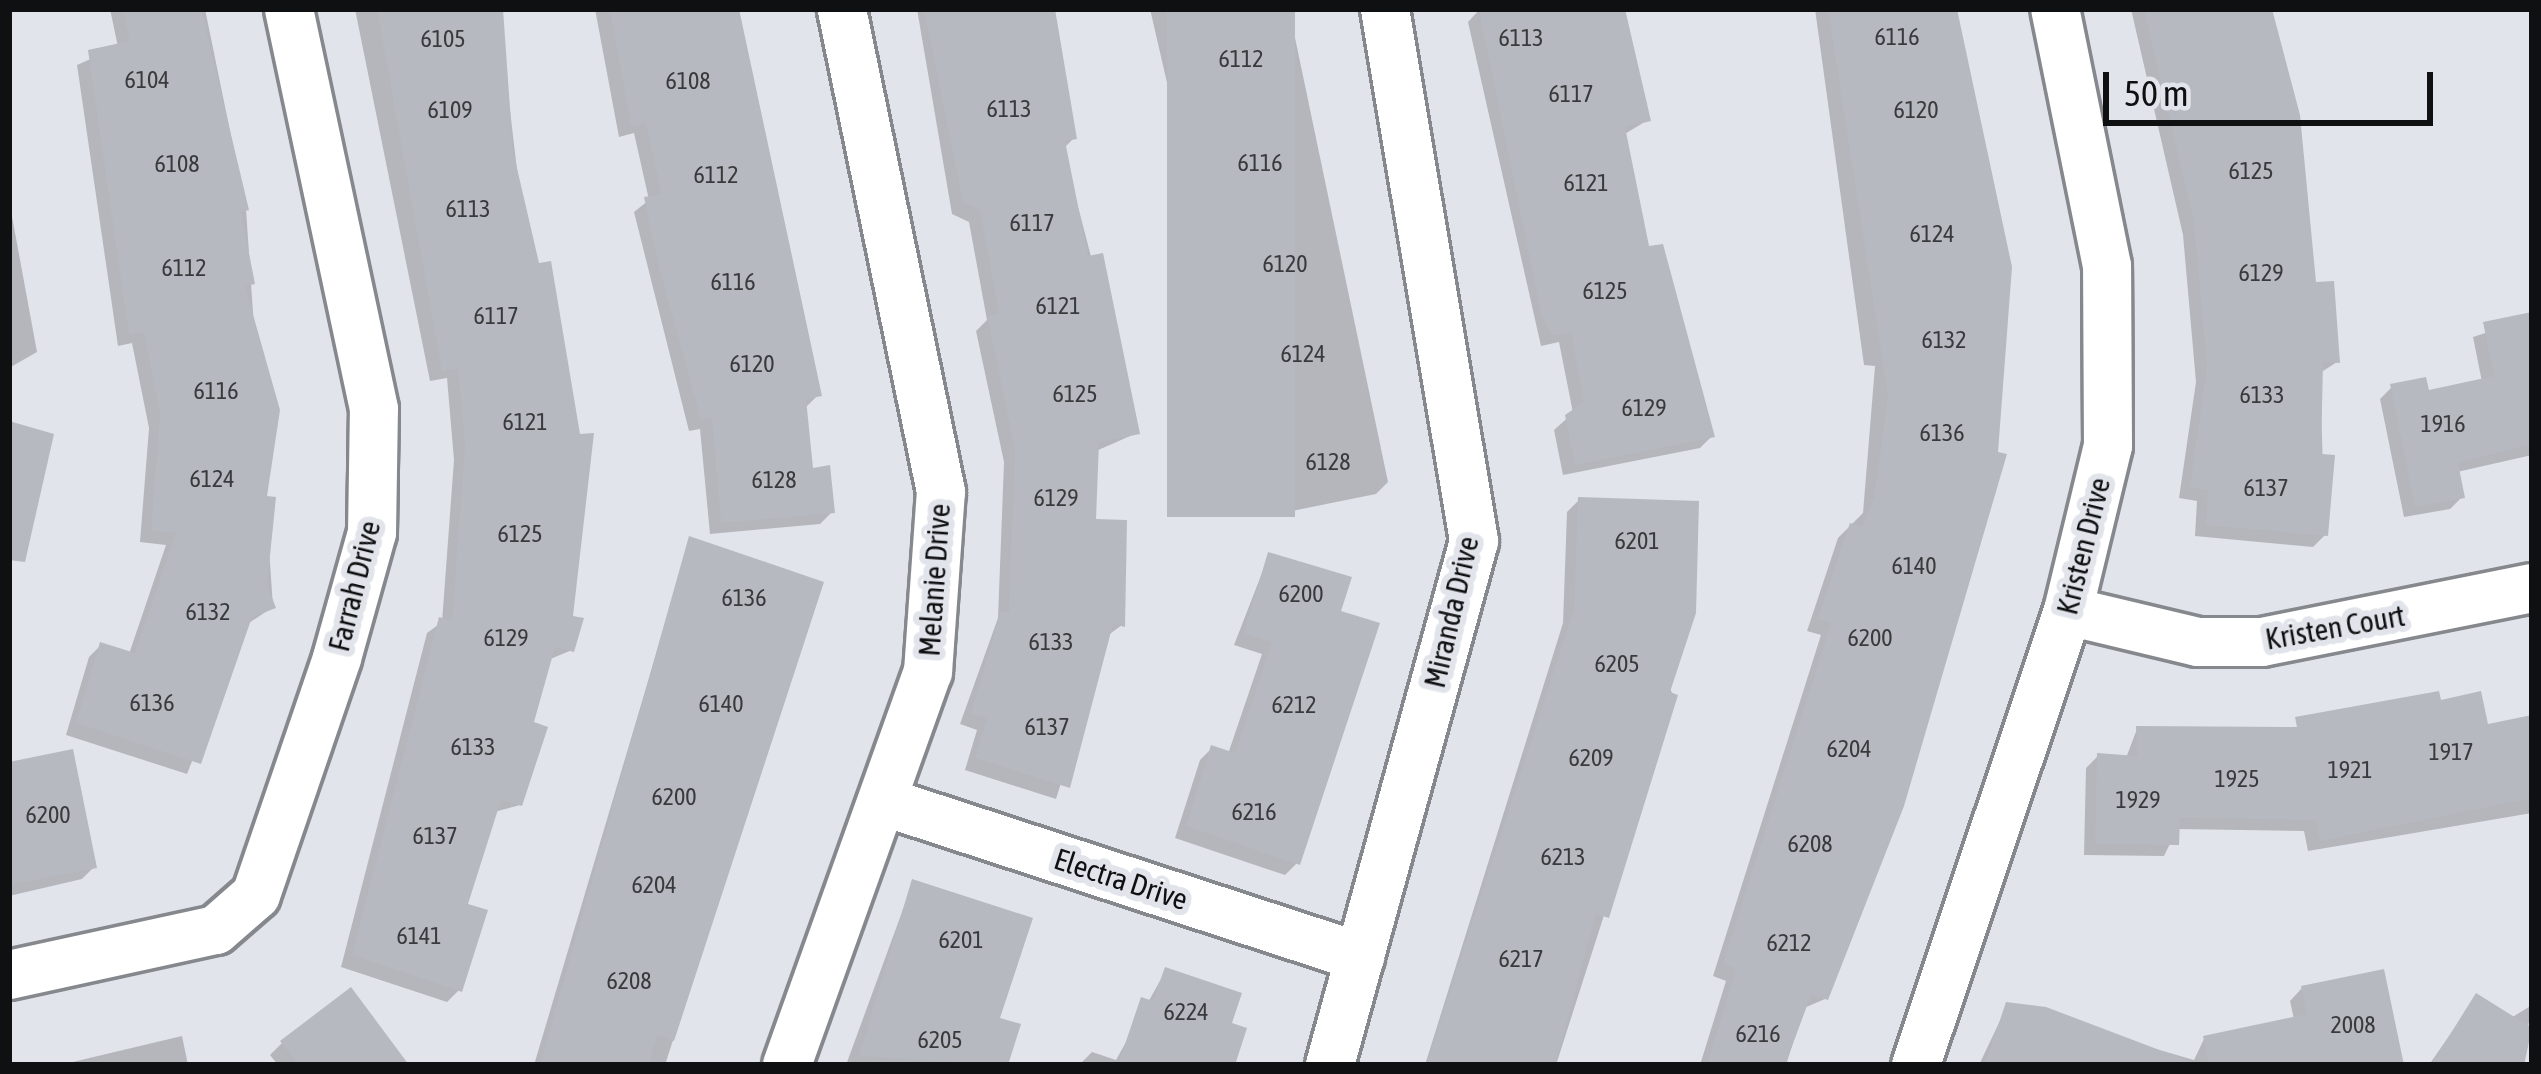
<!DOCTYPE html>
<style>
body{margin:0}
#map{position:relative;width:2541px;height:1074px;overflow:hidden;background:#e1e4ea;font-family:"Asap Condensed",sans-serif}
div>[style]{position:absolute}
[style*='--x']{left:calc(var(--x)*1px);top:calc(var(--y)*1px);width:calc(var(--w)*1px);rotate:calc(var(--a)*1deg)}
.shadow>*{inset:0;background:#0003}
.building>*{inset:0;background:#b6b9bf;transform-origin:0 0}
.roads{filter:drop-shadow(3px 0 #85888d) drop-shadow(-3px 0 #85888d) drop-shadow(0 3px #85888d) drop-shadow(0 -3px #85888d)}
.street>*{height:48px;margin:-24px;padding:0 24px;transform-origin:24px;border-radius:24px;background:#fff}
span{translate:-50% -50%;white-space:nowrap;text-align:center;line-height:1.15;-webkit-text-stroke:12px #e1e4ea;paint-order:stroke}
.number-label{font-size:24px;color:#393a3d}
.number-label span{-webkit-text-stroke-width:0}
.street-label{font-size:30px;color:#0f1012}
.frame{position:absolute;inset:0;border:12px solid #0f1012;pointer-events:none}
.scale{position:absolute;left:2103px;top:72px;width:330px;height:54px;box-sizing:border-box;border:6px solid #0f1012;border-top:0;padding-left:15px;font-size:36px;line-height:42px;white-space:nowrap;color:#0f1012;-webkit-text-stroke:9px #e1e4ea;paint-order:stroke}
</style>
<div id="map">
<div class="shadow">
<i style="clip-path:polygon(110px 9px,205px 9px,246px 209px,273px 607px,246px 625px,187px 774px,66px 735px,89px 657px,101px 645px,129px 654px,166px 545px,140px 542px,149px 428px,132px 343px,118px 346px,77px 65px,118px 47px)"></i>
<i style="clip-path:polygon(355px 9px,498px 9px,570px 618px,572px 650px,548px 660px,530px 724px,520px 805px,494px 812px,464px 906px,459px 990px,447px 1002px,341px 967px,427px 633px,442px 622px,454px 460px,447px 378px,430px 381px)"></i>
<i style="clip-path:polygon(595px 9px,736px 9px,818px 395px,806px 407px,810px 471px,832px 512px,820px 524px,710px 534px,700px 429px,689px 431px,634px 212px,649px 200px,634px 133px,619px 137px)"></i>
<i style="clip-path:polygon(917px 9px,1051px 9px,1074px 138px,1063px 149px,1137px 433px,1096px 451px,1093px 521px,1122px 625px,1107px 636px,1056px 799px,965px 770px,977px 730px,960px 724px,998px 618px,1004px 462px,976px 331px,987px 320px,969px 222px,952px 214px)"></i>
<i style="clip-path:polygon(1150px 9px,1289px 9px,1388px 482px,1376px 494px,1267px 516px)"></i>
<i style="clip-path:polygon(1480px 9px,1623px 9px,1648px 120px,1623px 135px,1647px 250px,1712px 436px,1700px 448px,1563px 475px,1554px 430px,1573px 413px,1559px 342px,1541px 346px,1468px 22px)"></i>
<i style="clip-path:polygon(1815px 9px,1957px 9px,1825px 999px,1804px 1008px,1786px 1065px,1700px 1065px,1726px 981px,1713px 976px,1821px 635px,1807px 631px,1838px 538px,1863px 513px,1875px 366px,1864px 365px)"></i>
<i style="clip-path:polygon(2131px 9px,2269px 9px,2313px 286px,2337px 362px,2320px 373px,2325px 535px,2313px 547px,2195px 536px,2197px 501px,2179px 498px,2196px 382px,2183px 235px)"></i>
<i style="clip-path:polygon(9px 200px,37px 352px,9px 368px)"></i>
<i style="clip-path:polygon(2532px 318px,2532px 455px,2457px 472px,2462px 497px,2450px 509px,2404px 517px,2380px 399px,2392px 387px,2427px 393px,2482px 382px,2473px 337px)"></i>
<i style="clip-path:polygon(1579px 500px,1674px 697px,1556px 1065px,1425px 1065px,1563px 623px,1567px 512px)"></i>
<i style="clip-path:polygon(690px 540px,820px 584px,665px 1065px,534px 1065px)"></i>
<i style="clip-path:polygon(1269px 555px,1338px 613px,1297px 863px,1285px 875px,1175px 838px,1200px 760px,1212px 748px,1228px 754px,1262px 654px,1234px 645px)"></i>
<i style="clip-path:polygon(2439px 703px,2485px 728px,2532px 720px,2532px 813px,2308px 851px,2304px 831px,2177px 829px,2164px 856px,2084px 855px,2086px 768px,2098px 756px,2126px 758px,2137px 729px,2286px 730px)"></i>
<i style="clip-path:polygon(9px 764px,94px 867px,82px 879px,9px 896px)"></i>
<i style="clip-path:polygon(913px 882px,996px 1020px,1017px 1026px,1004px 1065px,846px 1065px)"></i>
<i style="clip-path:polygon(1166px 970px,1228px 1025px,1232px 1065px,1079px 1065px,1092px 1052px,1116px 1060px)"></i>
<i style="clip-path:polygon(2302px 988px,2401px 1065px,1979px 1065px,2007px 1006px,2194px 1060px,2204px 1039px,2294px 1019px,2290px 1001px)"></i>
<i style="clip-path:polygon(2476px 997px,2511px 1018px,2532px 1005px,2521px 1065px,2429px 1065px)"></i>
<i style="clip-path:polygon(182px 1036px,188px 1065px,60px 1065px)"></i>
<i style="clip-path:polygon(282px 1043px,405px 1065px,278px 1065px,270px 1055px)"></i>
</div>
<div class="building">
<i style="clip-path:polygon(123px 9px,201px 9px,249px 210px,241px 212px,255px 284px,245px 286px,280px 410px,267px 496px,276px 497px,267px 585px,276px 608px,252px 617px,201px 764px,76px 723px,100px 642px,135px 653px,176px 533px,151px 531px,160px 414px,144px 332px,129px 335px,88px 50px,130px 41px)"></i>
<i style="clip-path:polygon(377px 9px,503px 9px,513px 151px,539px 263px,551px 261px,580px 434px,594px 433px,573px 616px,584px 618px,574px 652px,555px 647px,534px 722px,548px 727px,522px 806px,501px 800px,468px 904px,488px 910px,462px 992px,352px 955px,439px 617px,452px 621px,465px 446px,458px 368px,442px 371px)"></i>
<i style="clip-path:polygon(610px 9px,739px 9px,822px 396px,806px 399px,813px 468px,830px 465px,835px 513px,721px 523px,712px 418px,701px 420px,659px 267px,644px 197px,661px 194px,646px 123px,631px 126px)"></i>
<i style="clip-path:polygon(924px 9px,1055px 9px,1077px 139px,1065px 141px,1088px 256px,1103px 253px,1140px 434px,1099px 442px,1096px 519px,1127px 520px,1125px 627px,1113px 624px,1070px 788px,975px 758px,987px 718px,971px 713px,1001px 611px,1009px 613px,1015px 449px,987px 316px,999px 313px,980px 210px,963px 202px)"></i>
<i style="left:1167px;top:9px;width:128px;height:508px"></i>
<i style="clip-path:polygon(1479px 9px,1625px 9px,1651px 121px,1625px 127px,1649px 246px,1663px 244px,1715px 437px,1575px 465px,1565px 415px,1584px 402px,1571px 332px,1553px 336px,1541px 314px)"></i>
<i style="clip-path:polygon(1828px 9px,1957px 9px,2012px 267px,1998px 452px,2007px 454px,1904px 806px,1828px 1000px,1811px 995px,1785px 1065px,1707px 1065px,1736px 969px,1723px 964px,1831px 623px,1817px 619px,1850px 523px,1862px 527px,1874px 498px,1888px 396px)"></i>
<i style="clip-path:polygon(2144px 9px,2272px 9px,2300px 115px,2316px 282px,2334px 281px,2340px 363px,2323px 362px,2321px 454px,2335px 455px,2328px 536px,2206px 525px,2208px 490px,2190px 487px,2207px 368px,2194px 222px)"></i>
<i style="clip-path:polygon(2532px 312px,2532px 444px,2458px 463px,2465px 498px,2415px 507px,2390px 384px,2426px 377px,2429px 390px,2494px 376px,2483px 322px)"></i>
<i style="clip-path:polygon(9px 421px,54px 434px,25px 562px,9px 560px)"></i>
<i style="clip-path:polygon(1578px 497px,1699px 501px,1696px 613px,1670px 692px,1678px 695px,1609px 918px,1596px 914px,1555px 1065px,1426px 1065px,1574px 609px)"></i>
<i style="clip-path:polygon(689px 536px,824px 582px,674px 1041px,657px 1035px,649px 1065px,540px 1065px)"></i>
<i style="clip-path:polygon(1268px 552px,1352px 577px,1341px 611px,1380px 623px,1300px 865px,1186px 826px,1211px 745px,1235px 753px,1272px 642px,1244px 633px)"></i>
<i style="clip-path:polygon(2439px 691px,2441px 700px,2481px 691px,2488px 724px,2532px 715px,2532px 798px,2320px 841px,2316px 820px,2180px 818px,2179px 845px,2095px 844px,2097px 753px,2137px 756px,2136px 726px,2297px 727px,2295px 717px)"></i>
<i style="clip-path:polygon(73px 749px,97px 868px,9px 885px,9px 762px)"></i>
<i style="clip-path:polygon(912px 879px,1033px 918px,1000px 1018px,1021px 1024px,1008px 1065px,859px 1056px)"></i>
<i style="clip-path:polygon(1165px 967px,1242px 993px,1232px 1023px,1247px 1028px,1235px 1065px,1118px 1065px,1141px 997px,1153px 1001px)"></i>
<i style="clip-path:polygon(2384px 969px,2404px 1065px,2209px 1065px,2203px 1036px,2307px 1014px,2301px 986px)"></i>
<i style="clip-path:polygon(351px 987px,409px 1065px,299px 1065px,280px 1041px)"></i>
<i style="clip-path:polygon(2476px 993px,2532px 1028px,2524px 1065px,2431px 1065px)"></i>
<i style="clip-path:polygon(2006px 1002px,2046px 1007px,2199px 1065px,1985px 1065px)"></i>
</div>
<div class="roads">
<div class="street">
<i style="--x:2068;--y:611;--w:134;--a:13.4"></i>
<i style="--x:2198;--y:642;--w:64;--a:0"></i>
<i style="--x:2262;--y:642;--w:275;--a:-11.3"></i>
<i style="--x:882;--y:801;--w:503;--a:18.07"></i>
<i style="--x:9;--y:975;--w:212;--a:-12.3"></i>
<i style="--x:216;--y:930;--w:53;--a:-41.2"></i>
<i style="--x:256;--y:895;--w:250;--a:-71.1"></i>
<i style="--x:337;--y:658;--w:130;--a:-74.4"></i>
<i style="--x:372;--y:533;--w:124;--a:-89.1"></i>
<i style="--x:374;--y:409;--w:409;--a:-102"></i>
<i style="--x:787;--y:1065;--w:418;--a:-70.3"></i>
<i style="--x:928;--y:672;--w:180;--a:-85.9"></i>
<i style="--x:941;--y:492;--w:493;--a:-101.6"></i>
<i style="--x:1330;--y:1065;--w:543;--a:-74.63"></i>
<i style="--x:1474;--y:541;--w:539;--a:-99.5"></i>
<i style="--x:1916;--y:1065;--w:479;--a:-71.5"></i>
<i style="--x:2068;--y:611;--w:170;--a:-76.4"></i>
<i style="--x:2108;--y:446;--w:180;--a:-90.3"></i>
<i style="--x:2107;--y:266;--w:262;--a:-101.4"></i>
</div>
</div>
<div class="number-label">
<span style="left:1897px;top:37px">6116</span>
<span style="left:1521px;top:38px">6113</span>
<span style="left:443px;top:39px">6105</span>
<span style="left:1241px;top:59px">6112</span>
<span style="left:147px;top:80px">6104</span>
<span style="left:688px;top:81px">6108</span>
<span style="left:1571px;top:94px">6117</span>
<span style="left:1009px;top:109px">6113</span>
<span style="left:450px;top:110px">6109</span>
<span style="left:1916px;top:110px">6120</span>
<span style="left:1260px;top:163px">6116</span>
<span style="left:177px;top:164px">6108</span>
<span style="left:2251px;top:171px">6125</span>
<span style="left:716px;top:175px">6112</span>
<span style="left:1586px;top:183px">6121</span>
<span style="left:468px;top:209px">6113</span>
<span style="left:1032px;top:223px">6117</span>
<span style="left:1932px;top:234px">6124</span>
<span style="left:1285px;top:264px">6120</span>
<span style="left:184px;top:268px">6112</span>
<span style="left:2261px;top:273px">6129</span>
<span style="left:733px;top:282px">6116</span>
<span style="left:1605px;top:291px">6125</span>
<span style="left:1058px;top:306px">6121</span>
<span style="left:496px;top:316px">6117</span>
<span style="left:1944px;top:340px">6132</span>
<span style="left:1303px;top:354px">6124</span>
<span style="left:752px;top:364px">6120</span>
<span style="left:216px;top:391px">6116</span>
<span style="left:1075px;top:394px">6125</span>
<span style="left:2262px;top:395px">6133</span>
<span style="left:1644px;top:408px">6129</span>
<span style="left:525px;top:422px">6121</span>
<span style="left:2443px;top:424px">1916</span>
<span style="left:1942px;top:433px">6136</span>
<span style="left:1328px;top:462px">6128</span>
<span style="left:212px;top:479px">6124</span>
<span style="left:774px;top:480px">6128</span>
<span style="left:2266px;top:488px">6137</span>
<span style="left:1056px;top:498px">6129</span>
<span style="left:520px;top:534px">6125</span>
<span style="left:1637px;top:541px">6201</span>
<span style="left:1914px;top:566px">6140</span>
<span style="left:1301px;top:594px">6200</span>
<span style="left:744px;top:598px">6136</span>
<span style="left:208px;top:612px">6132</span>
<span style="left:506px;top:638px">6129</span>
<span style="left:1870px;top:638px">6200</span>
<span style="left:1051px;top:642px">6133</span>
<span style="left:1617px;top:664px">6205</span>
<span style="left:152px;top:703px">6136</span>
<span style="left:721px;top:704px">6140</span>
<span style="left:1294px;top:705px">6212</span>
<span style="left:1047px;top:727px">6137</span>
<span style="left:473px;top:747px">6133</span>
<span style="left:1849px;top:749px">6204</span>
<span style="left:2451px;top:752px">1917</span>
<span style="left:1591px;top:758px">6209</span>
<span style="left:2350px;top:770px">1921</span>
<span style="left:2237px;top:779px">1925</span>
<span style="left:674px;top:797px">6200</span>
<span style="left:2138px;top:800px">1929</span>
<span style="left:1254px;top:812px">6216</span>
<span style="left:48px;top:815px">6200</span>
<span style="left:435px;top:836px">6137</span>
<span style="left:1810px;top:844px">6208</span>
<span style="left:1563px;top:857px">6213</span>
<span style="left:654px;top:885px">6204</span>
<span style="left:419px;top:936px">6141</span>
<span style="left:961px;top:940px">6201</span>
<span style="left:1789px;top:943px">6212</span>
<span style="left:1521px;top:959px">6217</span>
<span style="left:629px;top:981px">6208</span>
<span style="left:1186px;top:1012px">6224</span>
<span style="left:2353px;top:1025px">2008</span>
<span style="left:1758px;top:1034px">6216</span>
<span style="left:940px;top:1040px">6205</span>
</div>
<div class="street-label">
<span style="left:2083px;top:546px;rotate:-76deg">Kristen Drive</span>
<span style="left:934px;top:580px;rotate:-86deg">Melanie Drive</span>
<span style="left:354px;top:586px;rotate:-76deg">Farrah Drive</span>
<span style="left:1451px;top:612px;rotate:-77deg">Miranda Drive</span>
<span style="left:2335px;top:627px;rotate:-10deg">Kristen Court</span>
<span style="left:1121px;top:879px;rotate:18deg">Electra Drive</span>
</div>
<div class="frame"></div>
<div class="scale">50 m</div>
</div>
